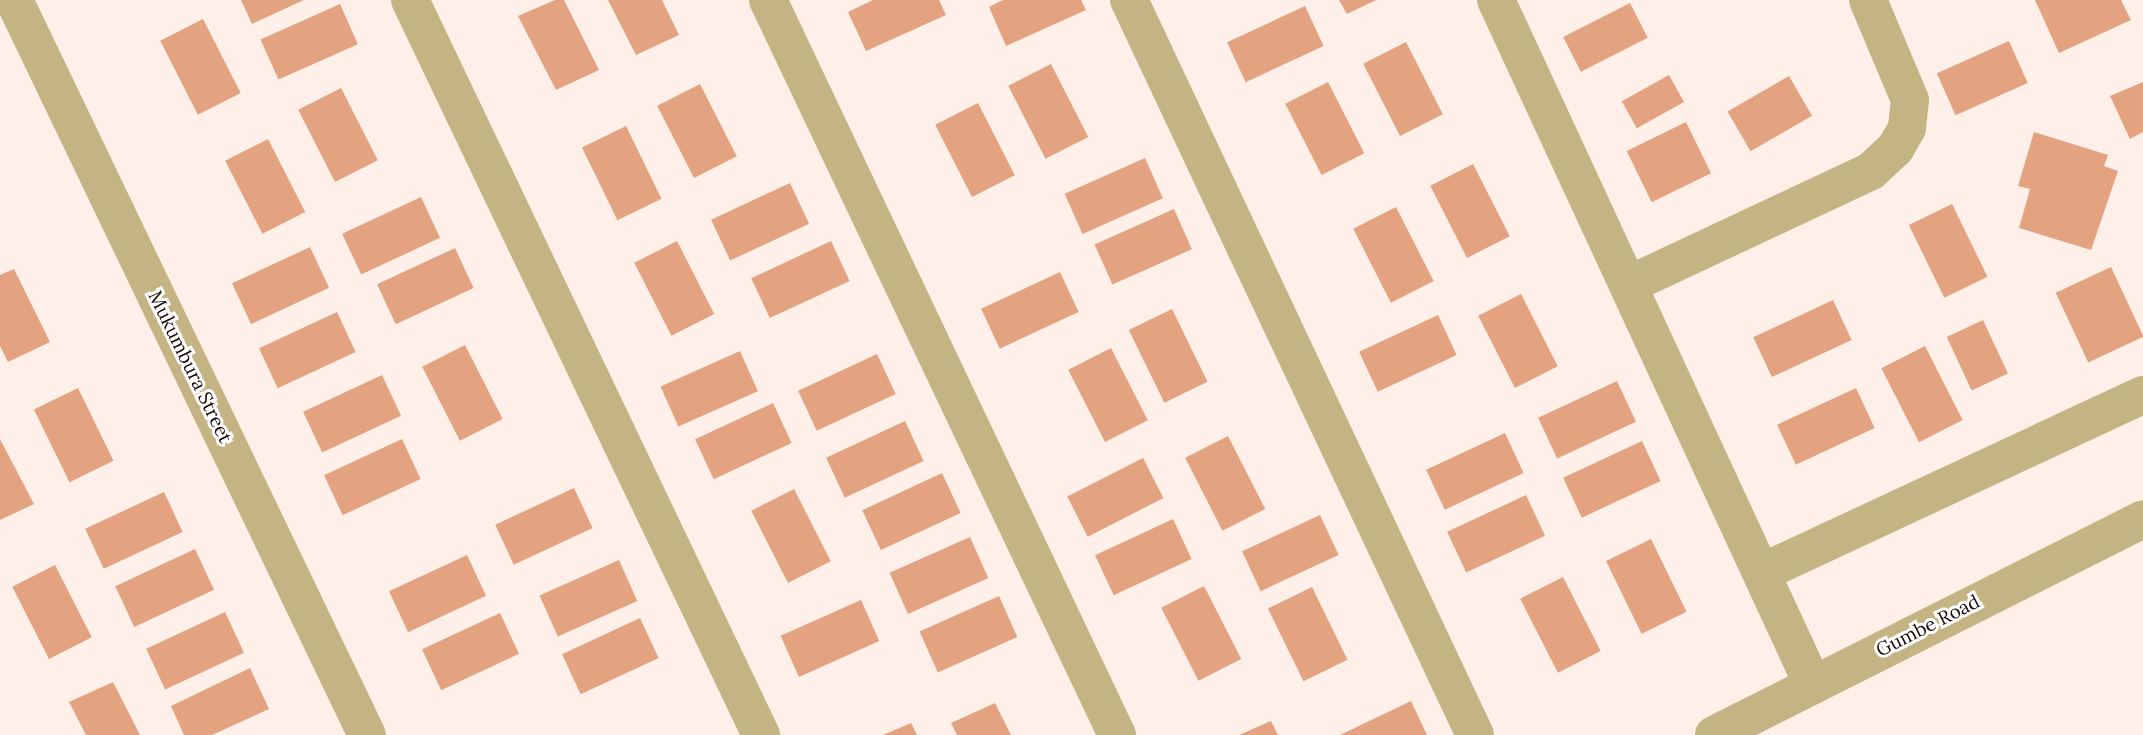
<!DOCTYPE html>
<style>
body{margin:0}
#map{position:relative;width:2143px;height:735px;overflow:hidden;background:#feefe9;font-family:Lora,serif}
div>[style]{position:absolute}
[style*='--x']{left:calc(var(--x)*1px);top:calc(var(--y)*1px);width:calc(var(--w)*1px);rotate:calc(var(--a)*1deg)}
.building>*{inset:0;background:#e3a380;transform-origin:0 0}
.minor>*{height:38px;margin:-19px;padding:0 19px;transform-origin:19px;border-radius:19px;background:#c5b483}
.tertiary>*{height:38px;margin:-19px;padding:0 19px;transform-origin:19px;border-radius:19px;background:#c5b483}
span{translate:-50% -50%;white-space:nowrap;text-align:center;line-height:1.15;-webkit-text-stroke:6px #fff;paint-order:stroke}
.street-label{font-size:19px;color:#170b07}
</style>
<div id="map">
<div class="building">
<i style="clip-path:polygon(241px 0,304px 0,252px 24px)"></i>
<i style="clip-path:polygon(555px 0,564px 0,599px 70px,556px 90px,518px 16px)"></i>
<i style="clip-path:polygon(608px 0,662px 0,679px 35px,636px 55px)"></i>
<i style="clip-path:polygon(873px 0,939px 0,946px 15px,866px 51px,848px 12px)"></i>
<i style="clip-path:polygon(1003px 0,1081px 0,1086px 10px,1006px 46px,989px 7px)"></i>
<i style="clip-path:polygon(1339px 0,1376px 0,1347px 14px)"></i>
<i style="clip-path:polygon(2035px 0,2121px 0,2131px 20px,2059px 53px)"></i>
<i style="left:1630px;top:3px;width:39px;height:75px;rotate:63deg"></i>
<i style="left:340px;top:4px;width:44px;height:87px;rotate:66deg"></i>
<i style="left:1305px;top:6px;width:44px;height:86px;rotate:65deg"></i>
<i style="left:203px;top:19px;width:83px;height:48px;rotate:63deg"></i>
<i style="left:2009px;top:41px;width:46px;height:79px;rotate:66deg"></i>
<i style="left:1406px;top:42px;width:81px;height:48px;rotate:63deg"></i>
<i style="left:1051px;top:64px;width:82px;height:48px;rotate:63deg"></i>
<i style="left:1669px;top:75px;width:31px;height:54px;rotate:61deg"></i>
<i style="left:1789px;top:76px;width:46px;height:71px;rotate:60deg"></i>
<i style="left:1328px;top:82px;width:80px;height:48px;rotate:63deg"></i>
<i style="clip-path:polygon(2143px 82px,2143px 132px,2130px 139px,2110px 96px)"></i>
<i style="left:700px;top:84px;width:81px;height:48px;rotate:63deg"></i>
<i style="left:341px;top:88px;width:81px;height:48px;rotate:63deg"></i>
<i style="left:978px;top:103px;width:81px;height:48px;rotate:63deg"></i>
<i style="left:1686px;top:122px;width:57px;height:66px;rotate:64deg"></i>
<i style="left:626px;top:126px;width:81px;height:49px;rotate:64deg"></i>
<i style="clip-path:polygon(2034px 132px,2108px 155px,2104px 166px,2118px 171px,2091px 250px,2019px 228px,2030px 189px,2018px 186px)"></i>
<i style="left:268px;top:139px;width:82px;height:48px;rotate:63deg"></i>
<i style="left:1145px;top:158px;width:44px;height:88px;rotate:66deg"></i>
<i style="left:1473px;top:164px;width:81px;height:48px;rotate:63deg"></i>
<i style="left:790px;top:183px;width:45px;height:87px;rotate:65deg"></i>
<i style="left:421px;top:197px;width:45px;height:87px;rotate:65deg"></i>
<i style="left:1952px;top:204px;width:81px;height:48px;rotate:64deg"></i>
<i style="left:1396px;top:207px;width:83px;height:48px;rotate:63deg"></i>
<i style="left:1174px;top:209px;width:44px;height:87px;rotate:66deg"></i>
<i style="left:677px;top:241px;width:82px;height:48px;rotate:63deg"></i>
<i style="left:831px;top:241px;width:44px;height:88px;rotate:65deg"></i>
<i style="left:310px;top:247px;width:45px;height:86px;rotate:65deg"></i>
<i style="left:455px;top:248px;width:44px;height:86px;rotate:65deg"></i>
<i style="left:2111px;top:267px;width:77px;height:61px;rotate:65deg"></i>
<i style="clip-path:polygon(14px 269px,50px 342px,8px 362px,0 346px,0 275px)"></i>
<i style="left:1060px;top:272px;width:44px;height:87px;rotate:65deg"></i>
<i style="left:1521px;top:294px;width:81px;height:48px;rotate:63deg"></i>
<i style="left:1833px;top:300px;width:44px;height:88px;rotate:65deg"></i>
<i style="left:1172px;top:309px;width:81px;height:48px;rotate:64deg"></i>
<i style="left:337px;top:312px;width:44px;height:86px;rotate:65deg"></i>
<i style="left:1438px;top:315px;width:44px;height:87px;rotate:65deg"></i>
<i style="left:1983px;top:320px;width:59px;height:40px;rotate:65deg"></i>
<i style="left:465px;top:345px;width:83px;height:48px;rotate:63deg"></i>
<i style="left:1925px;top:346px;width:83px;height:49px;rotate:63deg"></i>
<i style="left:1111px;top:348px;width:81px;height:48px;rotate:63deg"></i>
<i style="left:740px;top:351px;width:44px;height:87px;rotate:66deg"></i>
<i style="left:877px;top:354px;width:44px;height:87px;rotate:65deg"></i>
<i style="left:382px;top:375px;width:45px;height:87px;rotate:65deg"></i>
<i style="left:1617px;top:381px;width:45px;height:87px;rotate:65deg"></i>
<i style="left:78px;top:388px;width:81px;height:49px;rotate:64deg"></i>
<i style="left:1856px;top:388px;width:44px;height:87px;rotate:65deg"></i>
<i style="left:773px;top:403px;width:44px;height:86px;rotate:65deg"></i>
<i style="left:905px;top:421px;width:44px;height:87px;rotate:65deg"></i>
<i style="left:1505px;top:433px;width:44px;height:87px;rotate:65deg"></i>
<i style="left:1228px;top:436px;width:82px;height:48px;rotate:63deg"></i>
<i style="clip-path:polygon(0 439px,34px 504px,0 520px)"></i>
<i style="left:402px;top:439px;width:44px;height:86px;rotate:65deg"></i>
<i style="left:1642px;top:441px;width:44px;height:87px;rotate:65deg"></i>
<i style="left:1143px;top:458px;width:45px;height:85px;rotate:63deg"></i>
<i style="left:942px;top:473px;width:44px;height:88px;rotate:65deg"></i>
<i style="left:574px;top:488px;width:44px;height:87px;rotate:65deg"></i>
<i style="left:794px;top:489px;width:81px;height:48px;rotate:63deg"></i>
<i style="left:164px;top:492px;width:44px;height:87px;rotate:65deg"></i>
<i style="left:1526px;top:495px;width:45px;height:87px;rotate:65deg"></i>
<i style="left:1320px;top:515px;width:44px;height:86px;rotate:65deg"></i>
<i style="left:1173px;top:519px;width:44px;height:86px;rotate:65deg"></i>
<i style="left:970px;top:537px;width:45px;height:88px;rotate:66deg"></i>
<i style="left:1651px;top:539px;width:81px;height:50px;rotate:64deg"></i>
<i style="left:195px;top:549px;width:45px;height:88px;rotate:65deg"></i>
<i style="left:467px;top:555px;width:45px;height:86px;rotate:65deg"></i>
<i style="left:619px;top:560px;width:45px;height:87px;rotate:66deg"></i>
<i style="left:55px;top:565px;width:81px;height:48px;rotate:63deg"></i>
<i style="left:1563px;top:577px;width:83px;height:48px;rotate:63deg"></i>
<i style="left:1204px;top:586px;width:82px;height:48px;rotate:63deg"></i>
<i style="left:1312px;top:587px;width:81px;height:49px;rotate:64deg"></i>
<i style="left:999px;top:596px;width:45px;height:87px;rotate:66deg"></i>
<i style="left:861px;top:600px;width:45px;height:88px;rotate:66deg"></i>
<i style="left:225px;top:612px;width:45px;height:87px;rotate:65deg"></i>
<i style="left:500px;top:613px;width:45px;height:86px;rotate:65deg"></i>
<i style="left:640px;top:618px;width:44px;height:86px;rotate:65deg"></i>
<i style="clip-path:polygon(250px 668px,269px 709px,212px 735px,184px 735px,171px 706px)"></i>
<i style="clip-path:polygon(113px 682px,140px 735px,86px 735px,69px 702px)"></i>
<i style="clip-path:polygon(1411px 701px,1427px 735px,1340px 735px)"></i>
<i style="clip-path:polygon(995px 703px,1011px 735px,957px 735px,951px 723px)"></i>
<i style="clip-path:polygon(1271px 721px,1278px 735px,1239px 735px)"></i>
<i style="clip-path:polygon(911px 723px,917px 735px,883px 735px)"></i>
</div>
<div class="minor">
<i style="--x:14;--y:0;--w:815;--a:64.35"></i>
<i style="--x:410;--y:0;--w:815;--a:64.47"></i>
<i style="--x:768;--y:0;--w:814;--a:64.6"></i>
<i style="--x:1129;--y:0;--w:812;--a:64.79"></i>
<i style="--x:1496;--y:0;--w:755;--a:65.17"></i>
<i style="--x:1628;--y:285;--w:268;--a:-25.1"></i>
<i style="--x:1871;--y:171;--w:33;--a:-43"></i>
<i style="--x:1895;--y:149;--w:24;--a:-60"></i>
<i style="--x:1907;--y:128;--w:28;--a:-84"></i>
<i style="--x:1910;--y:100;--w:108;--a:-112.8"></i>
<i style="--x:1763;--y:572;--w:419;--a:-25"></i>
</div>
<div class="tertiary">
<i style="--x:1714;--y:735;--w:480;--a:-26.7"></i>
</div>
<div class="street-label">
<span style="left:190px;top:367px;rotate:64deg">Mukumbura Street</span>
<span style="left:1928px;top:626px;rotate:-27deg">Gumbe Road</span>
</div>
</div>
